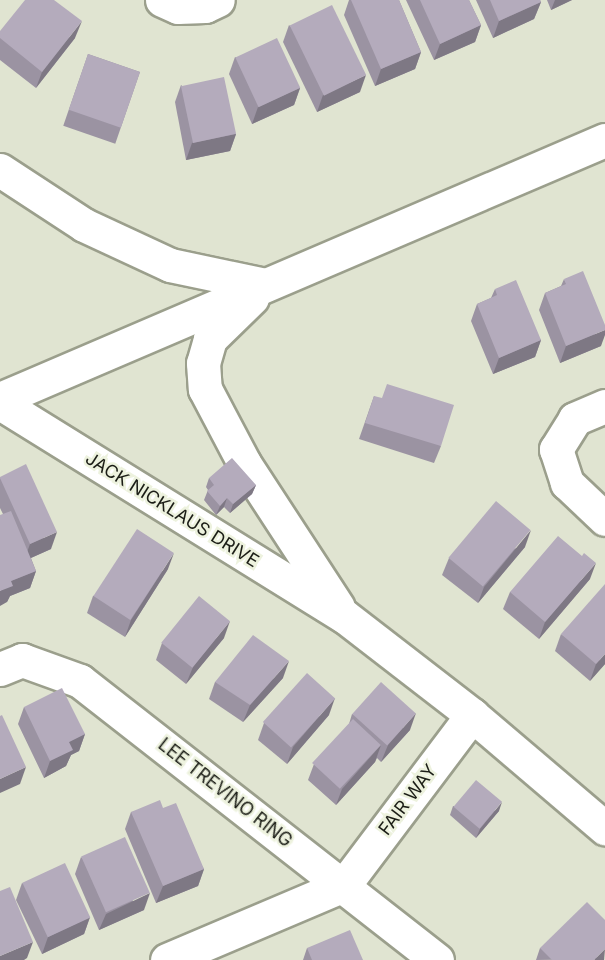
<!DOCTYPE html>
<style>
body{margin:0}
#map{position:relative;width:605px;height:960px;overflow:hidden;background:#e0e4d1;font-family:Inter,sans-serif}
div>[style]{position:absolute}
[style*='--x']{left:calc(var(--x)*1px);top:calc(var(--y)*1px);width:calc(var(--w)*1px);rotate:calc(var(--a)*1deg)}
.roads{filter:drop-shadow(2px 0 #9b9f8c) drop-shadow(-2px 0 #9b9f8c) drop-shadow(0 2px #9b9f8c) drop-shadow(0 -2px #9b9f8c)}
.minor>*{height:33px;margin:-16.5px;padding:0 16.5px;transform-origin:16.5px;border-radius:16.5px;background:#fff}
.wall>*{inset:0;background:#9b93a2;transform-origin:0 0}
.shaded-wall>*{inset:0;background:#7e7884}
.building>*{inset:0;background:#b4abbc;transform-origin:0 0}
span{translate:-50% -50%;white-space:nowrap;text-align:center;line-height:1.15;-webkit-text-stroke:5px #edf2de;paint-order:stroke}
.street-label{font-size:18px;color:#1b1d16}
</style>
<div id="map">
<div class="roads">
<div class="minor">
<i style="--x:162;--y:0;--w:17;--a:24"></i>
<i style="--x:178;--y:7;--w:27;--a:-2"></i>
<i style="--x:205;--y:6;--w:14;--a:-25"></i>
<i style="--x:0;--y:170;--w:100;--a:33.2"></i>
<i style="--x:84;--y:225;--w:95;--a:24.9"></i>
<i style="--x:170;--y:265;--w:97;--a:11.9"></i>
<i style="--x:252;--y:298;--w:59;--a:135.7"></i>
<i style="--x:210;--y:339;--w:25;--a:106"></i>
<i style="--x:203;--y:363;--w:26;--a:86"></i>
<i style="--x:205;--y:389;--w:84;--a:62.2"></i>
<i style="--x:244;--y:463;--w:172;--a:56.9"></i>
<i style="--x:0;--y:399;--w:658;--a:-23.18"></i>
<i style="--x:0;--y:403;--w:405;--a:31.8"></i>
<i style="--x:344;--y:616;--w:162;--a:37.7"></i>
<i style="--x:472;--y:715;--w:175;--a:40.4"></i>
<i style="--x:605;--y:406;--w:33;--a:157"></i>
<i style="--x:575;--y:419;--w:36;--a:122"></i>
<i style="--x:556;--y:449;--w:36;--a:72"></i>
<i style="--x:567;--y:483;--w:52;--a:43.5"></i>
<i style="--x:0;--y:669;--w:24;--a:-22"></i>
<i style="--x:22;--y:660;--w:62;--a:19.9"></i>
<i style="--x:80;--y:681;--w:453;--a:38"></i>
<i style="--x:167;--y:960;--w:192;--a:-23"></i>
<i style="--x:344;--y:885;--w:213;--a:-53"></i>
</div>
</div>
<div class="wall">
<i style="clip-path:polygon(349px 0,399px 0,421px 52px,415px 69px,375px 86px,344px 15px)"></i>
<i style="clip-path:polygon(406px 0,469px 0,481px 25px,475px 42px,434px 60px)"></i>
<i style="clip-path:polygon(476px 0,540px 0,541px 2px,534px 19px,493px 38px)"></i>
<i style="clip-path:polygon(547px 0,572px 0,551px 10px)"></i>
<i style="clip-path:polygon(289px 25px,360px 92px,317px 112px,283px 42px)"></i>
<i style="clip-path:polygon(0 31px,75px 38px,36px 88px,0 60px)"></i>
<i style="left:88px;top:54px;width:55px;height:76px;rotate:19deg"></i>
<i style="clip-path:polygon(235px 57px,300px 88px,294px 105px,252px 124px,229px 74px)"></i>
<i style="clip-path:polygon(181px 85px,236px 134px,230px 151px,186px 160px,175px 102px)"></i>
<i style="clip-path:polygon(564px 279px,601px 346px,560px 363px,539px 310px,545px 293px,561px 286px)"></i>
<i style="clip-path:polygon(495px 289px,541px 340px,535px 357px,493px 374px,471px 321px,477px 304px,491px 298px)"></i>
<i style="clip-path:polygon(374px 396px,441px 446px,434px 463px,359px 439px)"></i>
<i style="clip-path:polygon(0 477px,51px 549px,31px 558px,36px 571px,30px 588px,10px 596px,7px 602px,3px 514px,0 508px)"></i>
<i style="clip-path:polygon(209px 478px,256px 485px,252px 494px,230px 513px,224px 507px,216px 515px,204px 500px,208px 490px,206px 487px)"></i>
<i style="clip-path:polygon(525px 547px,478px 603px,442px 575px,449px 558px)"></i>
<i style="clip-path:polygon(168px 569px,125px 637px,87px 613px,93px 596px)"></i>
<i style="clip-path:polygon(590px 579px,539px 639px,503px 609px,510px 592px)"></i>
<i style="clip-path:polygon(561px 634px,605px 664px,590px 681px,555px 651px)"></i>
<i style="clip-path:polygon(224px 638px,186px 684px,156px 660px,162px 643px)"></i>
<i style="clip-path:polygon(283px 678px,243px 722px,209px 699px,215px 682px)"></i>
<i style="clip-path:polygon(24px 707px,85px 734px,79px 751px,71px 755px,66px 766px,44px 778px,18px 724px)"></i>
<i style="clip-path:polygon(352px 714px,410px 730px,381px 762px,377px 758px,375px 762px,336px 805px,308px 780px,314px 764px,349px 724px)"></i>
<i style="clip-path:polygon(329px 715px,287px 764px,258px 740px,264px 723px)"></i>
<i style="clip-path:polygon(453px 806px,499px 811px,476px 838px,450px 815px)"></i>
<i style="clip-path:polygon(163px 808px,204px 869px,198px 886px,156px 903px,125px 829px,131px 812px)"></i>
<i style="clip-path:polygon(81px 857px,144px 910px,99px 930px,75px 874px)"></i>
<i style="clip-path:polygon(22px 883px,90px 917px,84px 934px,42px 954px,16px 900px)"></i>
<i style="clip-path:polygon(307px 948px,363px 960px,303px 960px)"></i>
<i style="clip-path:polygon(540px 948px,605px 959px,536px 960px)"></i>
</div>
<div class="shaded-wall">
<i style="clip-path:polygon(555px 0,572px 0,551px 10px)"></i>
<i style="clip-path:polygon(541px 2px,534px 19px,493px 38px,499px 21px)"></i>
<i style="clip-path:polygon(82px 21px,75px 38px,36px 88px,42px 72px)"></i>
<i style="clip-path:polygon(481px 25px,475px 42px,434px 60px,440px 44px)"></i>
<i style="clip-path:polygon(421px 52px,415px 69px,375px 86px,381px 69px)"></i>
<i style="clip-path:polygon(366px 75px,360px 92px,317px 112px,323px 95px)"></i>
<i style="clip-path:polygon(300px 88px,294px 105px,252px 124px,258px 107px)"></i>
<i style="clip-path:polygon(236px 134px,230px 151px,186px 160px,192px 143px)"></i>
<i style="clip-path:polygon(605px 330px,605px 335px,601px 346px,560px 363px,566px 346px)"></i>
<i style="clip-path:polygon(541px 340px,535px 357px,493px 374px,499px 358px)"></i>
<i style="clip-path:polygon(256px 485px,252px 494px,230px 513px,233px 504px)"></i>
<i style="clip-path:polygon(227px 498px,224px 507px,216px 515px,220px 506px)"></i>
<i style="clip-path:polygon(531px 530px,525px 547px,478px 603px,484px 587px)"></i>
<i style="clip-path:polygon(57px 532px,51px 549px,24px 561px,30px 544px)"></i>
<i style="clip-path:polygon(174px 553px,168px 569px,125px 637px,131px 620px)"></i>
<i style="clip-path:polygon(596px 563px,590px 579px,539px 639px,545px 622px)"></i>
<i style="clip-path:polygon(36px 571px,30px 588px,10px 596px,7px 602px,0 606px,0 591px,11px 581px)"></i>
<i style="clip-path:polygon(230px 621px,224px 638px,186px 684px,193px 667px)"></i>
<i style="clip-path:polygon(605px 654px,605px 664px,590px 681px,596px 664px)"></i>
<i style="clip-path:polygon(289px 661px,283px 678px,243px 722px,250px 705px)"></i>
<i style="clip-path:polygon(335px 698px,329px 715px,287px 764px,293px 747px)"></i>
<i style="clip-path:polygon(416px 713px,410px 730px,381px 762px,388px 745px)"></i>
<i style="clip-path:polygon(85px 734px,79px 751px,71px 755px,66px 766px,44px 778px,50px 761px,69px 742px)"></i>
<i style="clip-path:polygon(381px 745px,375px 762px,336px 805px,342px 789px)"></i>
<i style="clip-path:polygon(26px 767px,20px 784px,0 793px,0 779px)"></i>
<i style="clip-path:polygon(502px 802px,499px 811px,476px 838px,480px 829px)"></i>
<i style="clip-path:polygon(204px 869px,198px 886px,156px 903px,163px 886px)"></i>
<i style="clip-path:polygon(150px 893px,144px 910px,99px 930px,106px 914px)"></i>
<i style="clip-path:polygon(90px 917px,84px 934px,42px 954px,48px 937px)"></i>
<i style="clip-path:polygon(33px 942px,27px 958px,24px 960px,0 960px,0 956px)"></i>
<i style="clip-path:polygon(605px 949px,604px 960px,594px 960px)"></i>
</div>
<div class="building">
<i style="clip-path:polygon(25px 0,54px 0,82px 21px,42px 72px,0 38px,0 31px)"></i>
<i style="clip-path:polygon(351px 0,399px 0,421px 52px,381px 69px)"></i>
<i style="clip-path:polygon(420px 0,469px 0,481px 25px,440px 44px)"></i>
<i style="clip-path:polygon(490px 0,540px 0,541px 2px,499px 21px)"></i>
<i style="left:332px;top:5px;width:78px;height:47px;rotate:64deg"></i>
<i style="left:277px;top:38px;width:55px;height:46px;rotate:65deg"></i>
<i style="left:88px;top:54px;width:55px;height:59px;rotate:19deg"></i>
<i style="left:224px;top:77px;width:58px;height:44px;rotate:78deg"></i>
<i style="clip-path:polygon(583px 271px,605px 325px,605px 330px,566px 346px,545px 293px,566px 284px,564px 279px)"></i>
<i style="clip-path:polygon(516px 280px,541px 340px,499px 358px,477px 304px,497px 295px,495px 289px)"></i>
<i style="clip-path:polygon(387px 384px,454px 405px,441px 446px,365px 423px,374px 396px,382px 398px)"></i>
<i style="clip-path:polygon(232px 458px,256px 485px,233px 504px,227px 498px,220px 506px,207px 491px,214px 485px,209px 478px)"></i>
<i style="clip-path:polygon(26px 464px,57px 532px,30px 544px,0 478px,0 477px)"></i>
<i style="left:496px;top:501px;width:45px;height:74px;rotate:40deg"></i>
<i style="clip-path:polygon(11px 511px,36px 571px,11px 581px,13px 586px,0 591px,0 515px)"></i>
<i style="left:137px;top:529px;width:44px;height:80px;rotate:33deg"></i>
<i style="clip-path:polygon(558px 536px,582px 556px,584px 553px,596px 563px,545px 622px,510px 592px)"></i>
<i style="clip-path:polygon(605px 584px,605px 654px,596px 664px,561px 634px)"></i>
<i style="left:199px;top:596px;width:40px;height:60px;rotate:39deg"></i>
<i style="clip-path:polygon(253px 635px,289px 661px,250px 705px,215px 682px)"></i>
<i style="left:307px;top:673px;width:38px;height:66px;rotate:42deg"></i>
<i style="left:381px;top:682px;width:47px;height:43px;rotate:42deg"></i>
<i style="clip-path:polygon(62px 688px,85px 734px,69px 742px,73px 750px,50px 761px,24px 707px)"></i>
<i style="clip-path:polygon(2px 715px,26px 767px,0 779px,0 716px)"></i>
<i style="left:353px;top:719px;width:38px;height:60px;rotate:43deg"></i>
<i style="left:476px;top:780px;width:34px;height:35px;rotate:40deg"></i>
<i style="clip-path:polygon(160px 800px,163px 808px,176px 803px,204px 869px,163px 886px,131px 812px)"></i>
<i style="left:125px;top:837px;width:61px;height:48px;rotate:66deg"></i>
<i style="left:65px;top:863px;width:60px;height:47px;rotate:65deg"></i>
<i style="clip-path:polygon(10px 887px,33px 942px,0 956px,0 891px)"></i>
<i style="clip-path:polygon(587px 902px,605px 920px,605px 949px,594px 960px,552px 960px,540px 948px)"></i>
<i style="clip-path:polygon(350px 930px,363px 960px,312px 960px,307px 948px)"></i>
</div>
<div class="street-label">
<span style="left:172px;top:510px;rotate:32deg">JACK NICKLAUS DRIVE</span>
<span style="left:225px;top:793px;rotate:38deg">LEE TREVINO RING</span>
<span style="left:408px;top:800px;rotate:-53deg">FAIR WAY</span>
</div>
</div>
